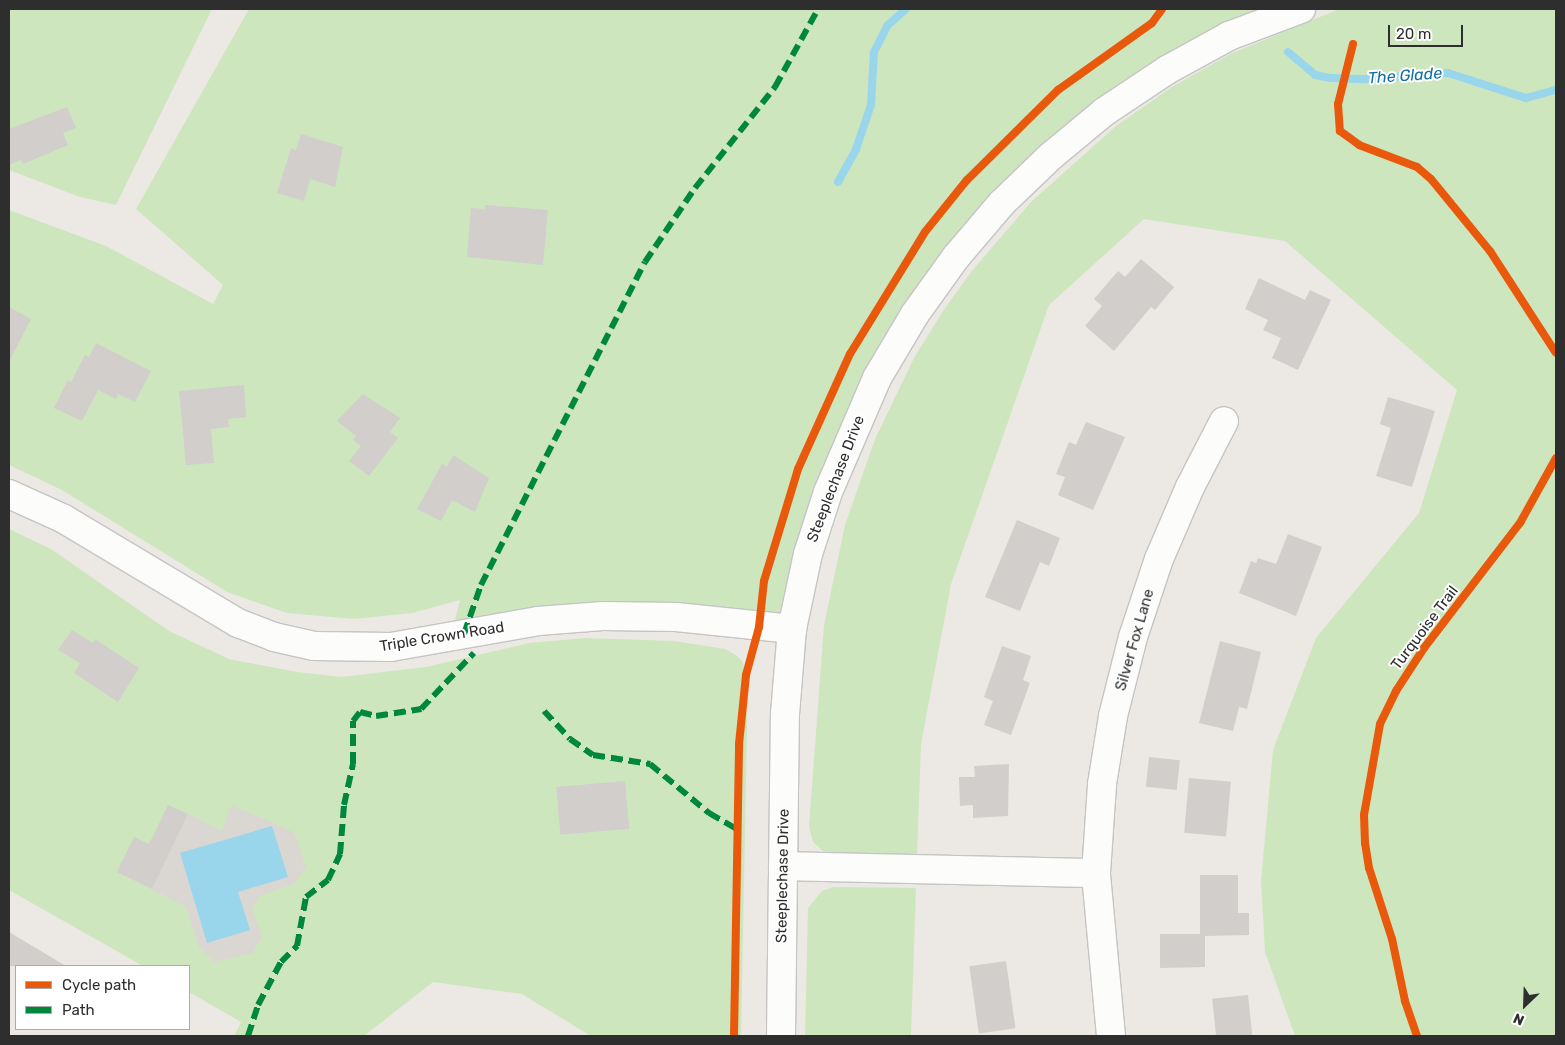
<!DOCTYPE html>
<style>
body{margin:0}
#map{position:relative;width:1565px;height:1045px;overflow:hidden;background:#ece8e4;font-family:Rubik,sans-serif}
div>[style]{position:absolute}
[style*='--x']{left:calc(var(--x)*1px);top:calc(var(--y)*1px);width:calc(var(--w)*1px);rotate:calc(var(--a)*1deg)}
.green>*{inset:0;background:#cee6be}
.plaza>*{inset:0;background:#dad6d2}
.water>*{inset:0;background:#99d6ec}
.stream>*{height:8px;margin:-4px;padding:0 4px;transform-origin:4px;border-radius:4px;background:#99d6ec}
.building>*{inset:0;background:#d1cecb;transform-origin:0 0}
.roads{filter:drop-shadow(1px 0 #c5c4c5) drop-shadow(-1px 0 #c5c4c5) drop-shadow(0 1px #c5c4c5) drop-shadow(0 -1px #c5c4c5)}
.minor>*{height:28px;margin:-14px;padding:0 14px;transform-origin:14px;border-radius:14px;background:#fcfcfb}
.tertiary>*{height:28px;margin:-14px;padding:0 14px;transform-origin:14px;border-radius:14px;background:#fcfcfb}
.quiet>*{height:6px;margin-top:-3px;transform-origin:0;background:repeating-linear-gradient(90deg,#00873e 0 12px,transparent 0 18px)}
.cycleway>*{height:8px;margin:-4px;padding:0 4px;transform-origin:4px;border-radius:4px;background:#e8590c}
span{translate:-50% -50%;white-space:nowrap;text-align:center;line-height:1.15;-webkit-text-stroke:4px #fff;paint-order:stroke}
.street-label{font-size:15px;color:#2e2e2e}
.water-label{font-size:16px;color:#0d6fa3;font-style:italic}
.frame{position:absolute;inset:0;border:10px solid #2e2e2e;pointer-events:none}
.legend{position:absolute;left:15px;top:965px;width:175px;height:65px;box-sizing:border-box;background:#fff;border:1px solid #ababab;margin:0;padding:6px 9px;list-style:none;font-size:15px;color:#2e2e2e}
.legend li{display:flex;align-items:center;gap:10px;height:25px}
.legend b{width:25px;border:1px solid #ababab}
.north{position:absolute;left:1500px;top:980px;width:50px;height:50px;-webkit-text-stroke:4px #fff;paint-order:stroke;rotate:204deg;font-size:14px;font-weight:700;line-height:20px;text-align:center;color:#2e2e2e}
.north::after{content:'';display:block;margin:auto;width:18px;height:22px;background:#2e2e2e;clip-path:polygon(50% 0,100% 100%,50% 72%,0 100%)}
.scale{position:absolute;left:1388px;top:25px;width:75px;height:22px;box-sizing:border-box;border:2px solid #2e2e2e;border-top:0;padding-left:6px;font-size:15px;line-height:18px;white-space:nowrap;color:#2e2e2e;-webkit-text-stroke:4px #fff;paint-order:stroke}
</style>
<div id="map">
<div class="green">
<i style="clip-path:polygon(9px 9px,212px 9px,116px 205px,80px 197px,9px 170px)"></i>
<i style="clip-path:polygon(249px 9px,1291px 9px,1051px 156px,877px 378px,792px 629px,676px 617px,451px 636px,460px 600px,412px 613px,354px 619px,287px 613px,227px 592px,62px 490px,9px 465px,9px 210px,106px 246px,213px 304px,223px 285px,136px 209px)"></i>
<i style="clip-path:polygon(1339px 9px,1556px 9px,1556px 1036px,1295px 1036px,1265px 952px,1261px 881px,1273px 750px,1316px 638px,1419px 513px,1457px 390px,1285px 241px,1144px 219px,1049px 305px,951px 584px,921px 744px,917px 856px,825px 853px,813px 842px,809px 826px,824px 625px,845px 525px,875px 439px,915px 356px,945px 308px,972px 271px,1031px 202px,1116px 126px,1172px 87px,1230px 54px)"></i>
<i style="clip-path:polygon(9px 529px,51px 549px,169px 631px,229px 659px,297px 672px,341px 677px,426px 667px,529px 643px,585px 638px,674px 641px,725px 649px,736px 655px,742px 661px,748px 678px,741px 1036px,591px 1036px,522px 994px,433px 982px,364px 1036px,234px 1036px,241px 1022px,189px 992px,189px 966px,143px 966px,9px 890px)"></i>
<i style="clip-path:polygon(833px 887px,916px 888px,911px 1036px,805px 1036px,808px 908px,822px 891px)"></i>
</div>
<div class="plaza">
<i style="clip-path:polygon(evenodd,231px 805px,294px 832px,306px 867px,295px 883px,260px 896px,252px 909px,262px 937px,253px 953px,214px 962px,199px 947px,186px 907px,152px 889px,188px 814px,222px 831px,231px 805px,272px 826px,287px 877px,238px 892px,272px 826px)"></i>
</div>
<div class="water">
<i style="clip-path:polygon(272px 826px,288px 877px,238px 892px,250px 930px,207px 943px,180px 853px)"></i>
</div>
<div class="stream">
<i style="--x:1288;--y:52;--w:35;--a:40"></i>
<i style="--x:1315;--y:75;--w:15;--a:11"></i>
<i style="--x:1330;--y:78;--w:34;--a:2"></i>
<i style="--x:1364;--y:79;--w:84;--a:-4.1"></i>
<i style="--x:1448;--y:73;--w:82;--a:17.8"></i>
<i style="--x:1526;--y:98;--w:31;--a:-15"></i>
<i style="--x:838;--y:182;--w:38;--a:-61"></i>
<i style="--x:856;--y:149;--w:46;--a:-71.2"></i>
<i style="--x:871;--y:105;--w:53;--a:-86.8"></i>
<i style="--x:874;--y:52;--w:30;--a:-63"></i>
<i style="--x:888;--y:25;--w:24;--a:-42"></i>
</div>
<div class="building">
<i style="clip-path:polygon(67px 107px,76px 128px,63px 133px,68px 145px,23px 164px,21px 160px,9px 165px,9px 129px)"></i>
<i style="clip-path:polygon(301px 134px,343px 147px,335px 187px,310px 179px,304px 201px,277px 193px,291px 148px,296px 150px)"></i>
<i style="clip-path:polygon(485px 205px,548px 210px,543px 265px,467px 257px,471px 208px,485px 209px)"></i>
<i style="clip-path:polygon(1141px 259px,1174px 287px,1155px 310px,1151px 307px,1114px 351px,1085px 326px,1102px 306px,1094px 299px,1118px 271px,1125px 277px)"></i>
<i style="clip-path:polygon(1259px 278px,1305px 300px,1310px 290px,1331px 300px,1298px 370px,1272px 358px,1281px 338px,1263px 330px,1268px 320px,1245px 309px)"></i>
<i style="clip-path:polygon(9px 307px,31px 319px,9px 362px)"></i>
<i style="clip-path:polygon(96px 343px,151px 371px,135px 402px,118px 394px,116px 399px,98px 390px,82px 421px,54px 408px,68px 380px,71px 382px,85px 355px,89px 357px)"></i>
<i style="clip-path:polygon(244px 385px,246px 417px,228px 419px,229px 427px,211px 429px,214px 463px,186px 465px,179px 391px)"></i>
<i style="clip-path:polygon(363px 394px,400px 418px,390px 432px,398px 438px,369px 476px,349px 461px,361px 446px,353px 440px,356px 436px,337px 421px)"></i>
<i style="clip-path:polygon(1388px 397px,1435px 411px,1412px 487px,1376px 476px,1391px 428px,1380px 424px)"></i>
<i style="clip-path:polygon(1086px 422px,1125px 437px,1093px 510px,1058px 495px,1065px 477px,1056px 474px,1069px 442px,1076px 445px)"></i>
<i style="clip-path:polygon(453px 455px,489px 478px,475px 512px,452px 500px,441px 521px,417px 509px,442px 464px,447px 467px)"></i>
<i style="clip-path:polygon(1017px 520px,1060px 538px,1049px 566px,1040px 562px,1020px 611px,985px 597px)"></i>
<i style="clip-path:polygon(1288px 534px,1322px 547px,1296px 616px,1239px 593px,1251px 561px,1256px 563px,1258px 558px,1276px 564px)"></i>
<i style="clip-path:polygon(72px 630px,93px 643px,95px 639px,139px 668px,118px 702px,74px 673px,80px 663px,58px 650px)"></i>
<i style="clip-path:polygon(1220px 641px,1261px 652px,1247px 709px,1239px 707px,1233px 731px,1199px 723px)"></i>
<i style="clip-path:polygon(1002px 646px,1031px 656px,1023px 680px,1030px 683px,1011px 735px,984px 725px,993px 701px,984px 697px)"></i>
<i style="left:1149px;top:757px;width:31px;height:30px;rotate:6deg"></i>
<i style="clip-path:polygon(1009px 764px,1008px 816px,973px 818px,973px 805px,960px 806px,959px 777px,975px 777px,974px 766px)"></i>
<i style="left:1189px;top:778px;width:42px;height:55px;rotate:5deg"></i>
<i style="left:625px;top:781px;width:48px;height:69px;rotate:85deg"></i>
<i style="clip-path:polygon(168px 805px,188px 814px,152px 889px,117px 872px,134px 837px,149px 844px)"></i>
<i style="clip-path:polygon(1200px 875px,1238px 875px,1238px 913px,1249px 913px,1249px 935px,1205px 936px,1205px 967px,1160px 968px,1160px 934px,1200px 934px)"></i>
<i style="clip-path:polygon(9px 932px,66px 966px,9px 966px)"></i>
<i style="left:1006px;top:961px;width:68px;height:37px;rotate:82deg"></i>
<i style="left:1248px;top:995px;width:41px;height:36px;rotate:84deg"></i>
</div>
<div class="roads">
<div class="minor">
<i style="--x:9;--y:494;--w:60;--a:24.4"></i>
<i style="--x:64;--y:519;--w:203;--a:30.9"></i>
<i style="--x:238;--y:623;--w:39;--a:21"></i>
<i style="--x:274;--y:637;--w:41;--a:12.7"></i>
<i style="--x:314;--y:646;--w:77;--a:0.7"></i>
<i style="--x:391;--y:647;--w:149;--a:-10"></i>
<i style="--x:538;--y:621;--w:65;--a:-4.4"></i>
<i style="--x:603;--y:616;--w:73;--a:0.8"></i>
<i style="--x:676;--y:617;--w:117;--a:5.9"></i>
<i style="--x:783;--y:866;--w:313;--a:1.3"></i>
<i style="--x:1111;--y:1036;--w:164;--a:-95.3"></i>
<i style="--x:1096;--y:873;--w:89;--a:-86.1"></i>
<i style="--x:1102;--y:784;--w:69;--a:-80.8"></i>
<i style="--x:1113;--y:716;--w:81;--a:-75.8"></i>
<i style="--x:1133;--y:637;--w:82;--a:-71.6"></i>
<i style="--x:1159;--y:559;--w:78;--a:-66.7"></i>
<i style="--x:1190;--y:487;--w:74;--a:-62.7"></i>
</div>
<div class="tertiary">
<i style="--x:781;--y:1036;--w:322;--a:-89.3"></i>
<i style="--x:785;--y:714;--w:85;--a:-85.3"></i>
<i style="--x:792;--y:629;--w:77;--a:-78"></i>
<i style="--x:808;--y:554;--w:65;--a:-72.1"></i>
<i style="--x:828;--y:492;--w:124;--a:-66.7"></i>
<i style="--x:877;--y:378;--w:74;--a:-59.3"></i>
<i style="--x:915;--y:314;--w:70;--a:-54.3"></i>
<i style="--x:956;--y:257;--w:71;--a:-49.6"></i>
<i style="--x:1002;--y:203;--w:68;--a:-43.8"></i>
<i style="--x:1051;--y:156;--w:69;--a:-39.7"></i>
<i style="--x:1104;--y:112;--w:76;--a:-33.7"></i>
<i style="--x:1167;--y:70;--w:71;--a:-28.7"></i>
<i style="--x:1229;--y:36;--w:77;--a:-20.6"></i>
</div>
</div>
<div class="quiet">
<i style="--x:464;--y:634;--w:52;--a:-70.9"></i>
<i style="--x:481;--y:585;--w:362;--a:-63.1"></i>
<i style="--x:645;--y:262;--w:89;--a:-56"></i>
<i style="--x:695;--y:188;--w:129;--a:-51.6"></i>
<i style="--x:775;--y:87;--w:89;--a:-61.1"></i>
<i style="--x:544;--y:711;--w:38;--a:47"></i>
<i style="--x:570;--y:739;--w:28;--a:35"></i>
<i style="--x:593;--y:755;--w:58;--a:9"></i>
<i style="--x:650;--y:764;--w:77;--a:39.7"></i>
<i style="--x:709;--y:813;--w:34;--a:30"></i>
<i style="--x:248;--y:1036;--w:33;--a:-72"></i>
<i style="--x:258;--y:1005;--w:49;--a:-61.9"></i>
<i style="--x:281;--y:962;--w:23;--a:-45"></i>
<i style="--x:297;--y:946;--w:50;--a:-79.6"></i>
<i style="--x:306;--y:897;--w:28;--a:-38"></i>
<i style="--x:328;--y:880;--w:29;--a:-65"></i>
<i style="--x:340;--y:854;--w:49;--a:-85.3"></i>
<i style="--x:344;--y:805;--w:42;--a:-77.6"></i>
<i style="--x:353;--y:764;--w:43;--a:-90"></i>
<i style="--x:353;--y:721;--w:11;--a:-52"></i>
<i style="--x:360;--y:712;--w:16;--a:14"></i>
<i style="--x:376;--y:716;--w:46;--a:-8.8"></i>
<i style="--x:421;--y:709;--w:77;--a:-46.6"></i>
</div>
<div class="cycleway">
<i style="--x:1353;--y:44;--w:62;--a:104"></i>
<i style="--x:1338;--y:104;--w:27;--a:86"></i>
<i style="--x:1340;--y:131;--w:24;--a:36"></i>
<i style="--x:1359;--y:145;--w:62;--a:20.8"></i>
<i style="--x:1417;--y:167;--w:18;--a:41"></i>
<i style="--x:1431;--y:179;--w:93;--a:50.7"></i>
<i style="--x:1490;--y:251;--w:121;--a:57.1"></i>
<i style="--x:734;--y:1036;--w:292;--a:-89"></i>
<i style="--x:739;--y:744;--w:69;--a:-84.2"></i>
<i style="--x:746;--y:675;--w:50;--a:-74.8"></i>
<i style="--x:759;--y:627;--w:46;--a:-83.8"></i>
<i style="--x:764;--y:581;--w:117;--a:-73.1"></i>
<i style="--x:798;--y:469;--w:126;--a:-65.7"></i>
<i style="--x:850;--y:354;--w:143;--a:-58.4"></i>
<i style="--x:925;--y:232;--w:67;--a:-51.1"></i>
<i style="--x:967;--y:180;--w:128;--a:-44.7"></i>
<i style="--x:1058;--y:90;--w:115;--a:-35.5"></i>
<i style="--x:1152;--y:23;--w:17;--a:-54"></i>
<i style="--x:1417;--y:1036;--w:37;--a:-109"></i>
<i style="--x:1405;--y:1001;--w:63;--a:-101.8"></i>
<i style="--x:1392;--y:939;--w:75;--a:-107.9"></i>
<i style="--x:1369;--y:868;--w:25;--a:-99"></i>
<i style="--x:1365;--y:843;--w:28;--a:-92"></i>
<i style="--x:1364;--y:815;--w:92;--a:-80"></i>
<i style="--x:1380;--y:724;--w:37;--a:-64"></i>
<i style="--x:1396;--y:691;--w:51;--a:-56.9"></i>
<i style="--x:1424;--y:648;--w:158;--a:-52.5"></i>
<i style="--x:1520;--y:523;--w:74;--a:-61"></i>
</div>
<div class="street-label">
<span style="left:836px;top:479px;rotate:-69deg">Steeplechase Drive</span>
<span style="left:1425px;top:628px;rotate:-53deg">Turquoise Trail</span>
<span style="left:442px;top:637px;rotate:-9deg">Triple Crown Road</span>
<span style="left:1135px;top:640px;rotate:-74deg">Silver Fox Lane</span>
<span style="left:783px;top:876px;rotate:-89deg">Steeplechase Drive</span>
</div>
<div class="water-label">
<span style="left:1405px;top:76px;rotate:-4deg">The Glade</span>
</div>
<div class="frame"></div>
<ul class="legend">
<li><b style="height:6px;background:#e8590c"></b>Cycle path</li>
<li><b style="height:6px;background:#00873e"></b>Path</li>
</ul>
<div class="north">N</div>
<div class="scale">20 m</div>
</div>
